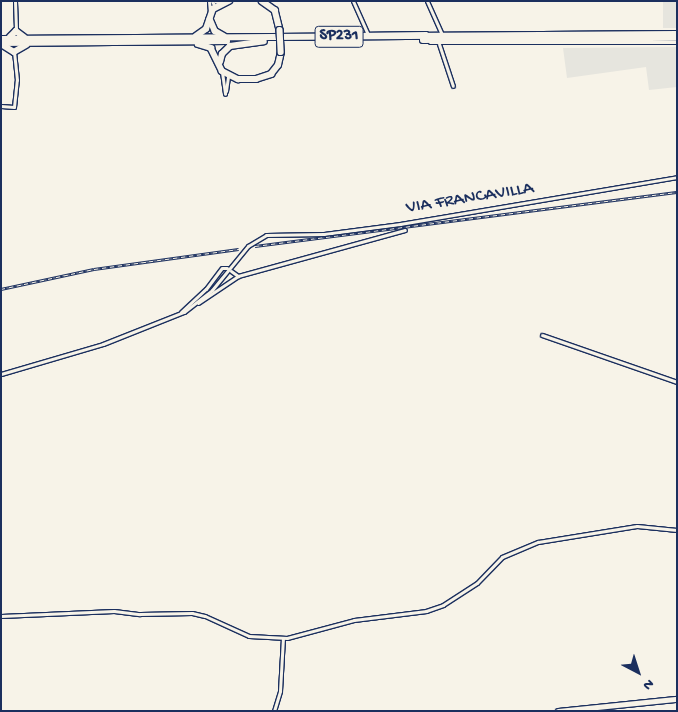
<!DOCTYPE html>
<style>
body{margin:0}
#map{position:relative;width:678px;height:712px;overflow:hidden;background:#f7f3e8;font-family:"Gochi Hand",sans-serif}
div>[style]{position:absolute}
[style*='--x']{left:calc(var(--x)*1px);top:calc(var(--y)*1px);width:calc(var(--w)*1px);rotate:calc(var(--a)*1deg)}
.built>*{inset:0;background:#e6e5de;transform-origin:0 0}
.roads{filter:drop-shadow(1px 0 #1b2f5e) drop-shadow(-1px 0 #1b2f5e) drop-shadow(0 1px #1b2f5e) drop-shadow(0 -1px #1b2f5e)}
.minor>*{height:3px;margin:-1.5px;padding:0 1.5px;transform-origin:1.5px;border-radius:1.5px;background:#f7f3e8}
.major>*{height:4.5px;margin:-2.25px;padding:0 2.25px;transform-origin:2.25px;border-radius:2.25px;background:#f7f3e8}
.highway>*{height:5.5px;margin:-2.75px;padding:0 2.75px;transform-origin:2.75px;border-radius:2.75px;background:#f7f3e8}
.rail>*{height:3px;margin-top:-1.5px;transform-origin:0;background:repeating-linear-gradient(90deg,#f7f3e8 0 4px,#1b2f5e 0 8px);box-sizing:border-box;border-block:1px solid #1b2f5e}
.bridges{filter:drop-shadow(1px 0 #1b2f5e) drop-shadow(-1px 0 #1b2f5e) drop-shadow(0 1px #1b2f5e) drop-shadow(0 -1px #1b2f5e)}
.highway-bridge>*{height:5.5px;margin:-2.75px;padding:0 2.75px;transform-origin:2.75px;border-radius:2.75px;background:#f7f3e8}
span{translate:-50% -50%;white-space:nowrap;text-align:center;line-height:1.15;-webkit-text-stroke:4px #f7f3e8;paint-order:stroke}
.shield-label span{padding:1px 4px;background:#f7f3e8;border:1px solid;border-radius:4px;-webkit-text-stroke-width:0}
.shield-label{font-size:16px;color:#1b2f5e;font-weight:700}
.street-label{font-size:18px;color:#1b2f5e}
.frame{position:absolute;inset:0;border:2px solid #1b2f5e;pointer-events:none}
.north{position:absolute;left:613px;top:647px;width:50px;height:50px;-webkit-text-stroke:4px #f7f3e8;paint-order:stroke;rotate:140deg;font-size:14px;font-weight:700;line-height:20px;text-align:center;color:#1b2f5e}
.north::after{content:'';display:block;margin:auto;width:18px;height:22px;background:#1b2f5e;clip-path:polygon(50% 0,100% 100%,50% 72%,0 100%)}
</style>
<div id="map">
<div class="built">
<i style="left:663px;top:1px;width:14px;height:27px"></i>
<i style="clip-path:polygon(677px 47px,677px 87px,649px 90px,646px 67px,567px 78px,563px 48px)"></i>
</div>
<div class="roads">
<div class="minor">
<i style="--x:15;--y:1;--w:30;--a:88"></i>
<i style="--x:209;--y:1;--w:12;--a:85"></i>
<i style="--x:212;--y:1;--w:7;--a:63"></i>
<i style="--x:215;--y:1;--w:5;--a:22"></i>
<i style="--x:353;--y:1;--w:35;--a:66"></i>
<i style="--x:427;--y:1;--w:35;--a:66"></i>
<i style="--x:355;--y:34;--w:71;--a:-0.8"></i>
<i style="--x:430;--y:42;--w:247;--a:0"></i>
<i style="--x:439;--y:44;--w:44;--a:71.6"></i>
<i style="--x:222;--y:72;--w:22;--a:82"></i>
<i style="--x:226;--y:91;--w:15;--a:-82"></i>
<i style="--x:1;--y:106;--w:13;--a:4"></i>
<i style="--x:14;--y:107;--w:27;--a:-84"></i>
<i style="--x:17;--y:80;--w:27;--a:-96"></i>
<i style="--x:231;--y:271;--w:9;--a:36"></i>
<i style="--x:198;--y:303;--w:48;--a:-34"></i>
<i style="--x:238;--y:276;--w:173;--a:-15.4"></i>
<i style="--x:181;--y:312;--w:34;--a:-43"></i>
<i style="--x:206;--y:289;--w:26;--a:-53"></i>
<i style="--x:222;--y:268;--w:5;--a:0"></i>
<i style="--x:542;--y:335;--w:143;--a:19.2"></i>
<i style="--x:1;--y:374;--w:106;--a:-16.4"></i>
<i style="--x:103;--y:344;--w:87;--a:-21.6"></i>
<i style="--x:184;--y:312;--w:36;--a:-38"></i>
<i style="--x:212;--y:290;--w:57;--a:-50.7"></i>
<i style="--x:248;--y:246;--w:21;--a:-31"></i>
<i style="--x:266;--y:235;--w:58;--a:-1"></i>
<i style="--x:324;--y:234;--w:77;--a:-7.5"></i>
<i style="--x:400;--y:224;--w:281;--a:-9.6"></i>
<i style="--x:1;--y:616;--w:113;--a:-2.5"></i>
<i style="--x:114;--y:611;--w:26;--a:7"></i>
<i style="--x:140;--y:614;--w:52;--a:-1.1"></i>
<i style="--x:192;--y:613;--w:13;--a:13"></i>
<i style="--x:205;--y:616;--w:48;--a:24.4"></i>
<i style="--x:249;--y:636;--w:38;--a:3"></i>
<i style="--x:287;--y:638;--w:69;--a:-15"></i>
<i style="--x:354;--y:620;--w:73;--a:-7.1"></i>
<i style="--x:426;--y:611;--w:18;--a:-19"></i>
<i style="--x:443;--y:605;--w:40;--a:-32.9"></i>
<i style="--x:477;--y:583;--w:36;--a:-46"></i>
<i style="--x:502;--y:557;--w:39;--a:-23"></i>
<i style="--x:538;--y:542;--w:100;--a:-9.2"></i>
<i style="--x:637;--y:526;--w:40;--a:5.7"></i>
<i style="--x:274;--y:711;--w:21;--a:-73"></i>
<i style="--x:280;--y:691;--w:53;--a:-86.8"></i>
</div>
<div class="major">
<i style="--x:558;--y:711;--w:120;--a:-5.8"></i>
</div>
<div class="highway">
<i style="--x:262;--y:1;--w:16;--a:35"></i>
<i style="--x:275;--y:10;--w:21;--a:76"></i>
<i style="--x:210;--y:19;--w:13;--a:67"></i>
<i style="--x:215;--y:31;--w:10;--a:29"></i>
<i style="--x:196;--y:36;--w:12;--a:-35"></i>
<i style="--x:206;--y:29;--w:21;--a:-71"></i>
<i style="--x:213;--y:9;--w:18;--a:-27"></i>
<i style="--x:10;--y:37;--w:8;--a:-45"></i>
<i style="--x:16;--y:31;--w:10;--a:37"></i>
<i style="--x:1;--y:39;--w:676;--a:-0.42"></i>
<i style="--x:423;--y:40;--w:254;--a:-0.5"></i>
<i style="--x:1;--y:43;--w:226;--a:-0.5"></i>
<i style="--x:198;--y:44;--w:14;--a:17"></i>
<i style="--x:211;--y:48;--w:25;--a:64"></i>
<i style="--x:222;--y:71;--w:18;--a:27"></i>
<i style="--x:238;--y:79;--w:18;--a:0"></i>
<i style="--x:256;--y:79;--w:16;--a:-18"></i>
<i style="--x:271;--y:74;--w:11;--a:-52"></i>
<i style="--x:278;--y:65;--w:13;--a:-77"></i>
<i style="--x:3;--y:45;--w:13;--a:32"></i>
<i style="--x:14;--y:52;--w:14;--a:-30"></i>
<i style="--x:220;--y:62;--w:8;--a:-76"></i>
<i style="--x:222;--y:54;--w:11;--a:-45"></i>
<i style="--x:230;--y:46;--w:34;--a:-8"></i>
</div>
</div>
<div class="rail">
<i style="--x:255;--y:246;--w:425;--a:-7.3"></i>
<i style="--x:1;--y:289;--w:95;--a:-12.1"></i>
<i style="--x:94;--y:269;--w:146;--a:-7.9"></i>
</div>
<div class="bridges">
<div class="highway-bridge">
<i style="--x:280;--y:30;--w:22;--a:87"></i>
</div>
</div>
<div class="shield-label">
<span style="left:339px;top:37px">SP231</span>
</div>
<div class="street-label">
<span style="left:470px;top:199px;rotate:-9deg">VIA FRANCAVILLA</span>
</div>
<div class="frame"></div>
<div class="north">N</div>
</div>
